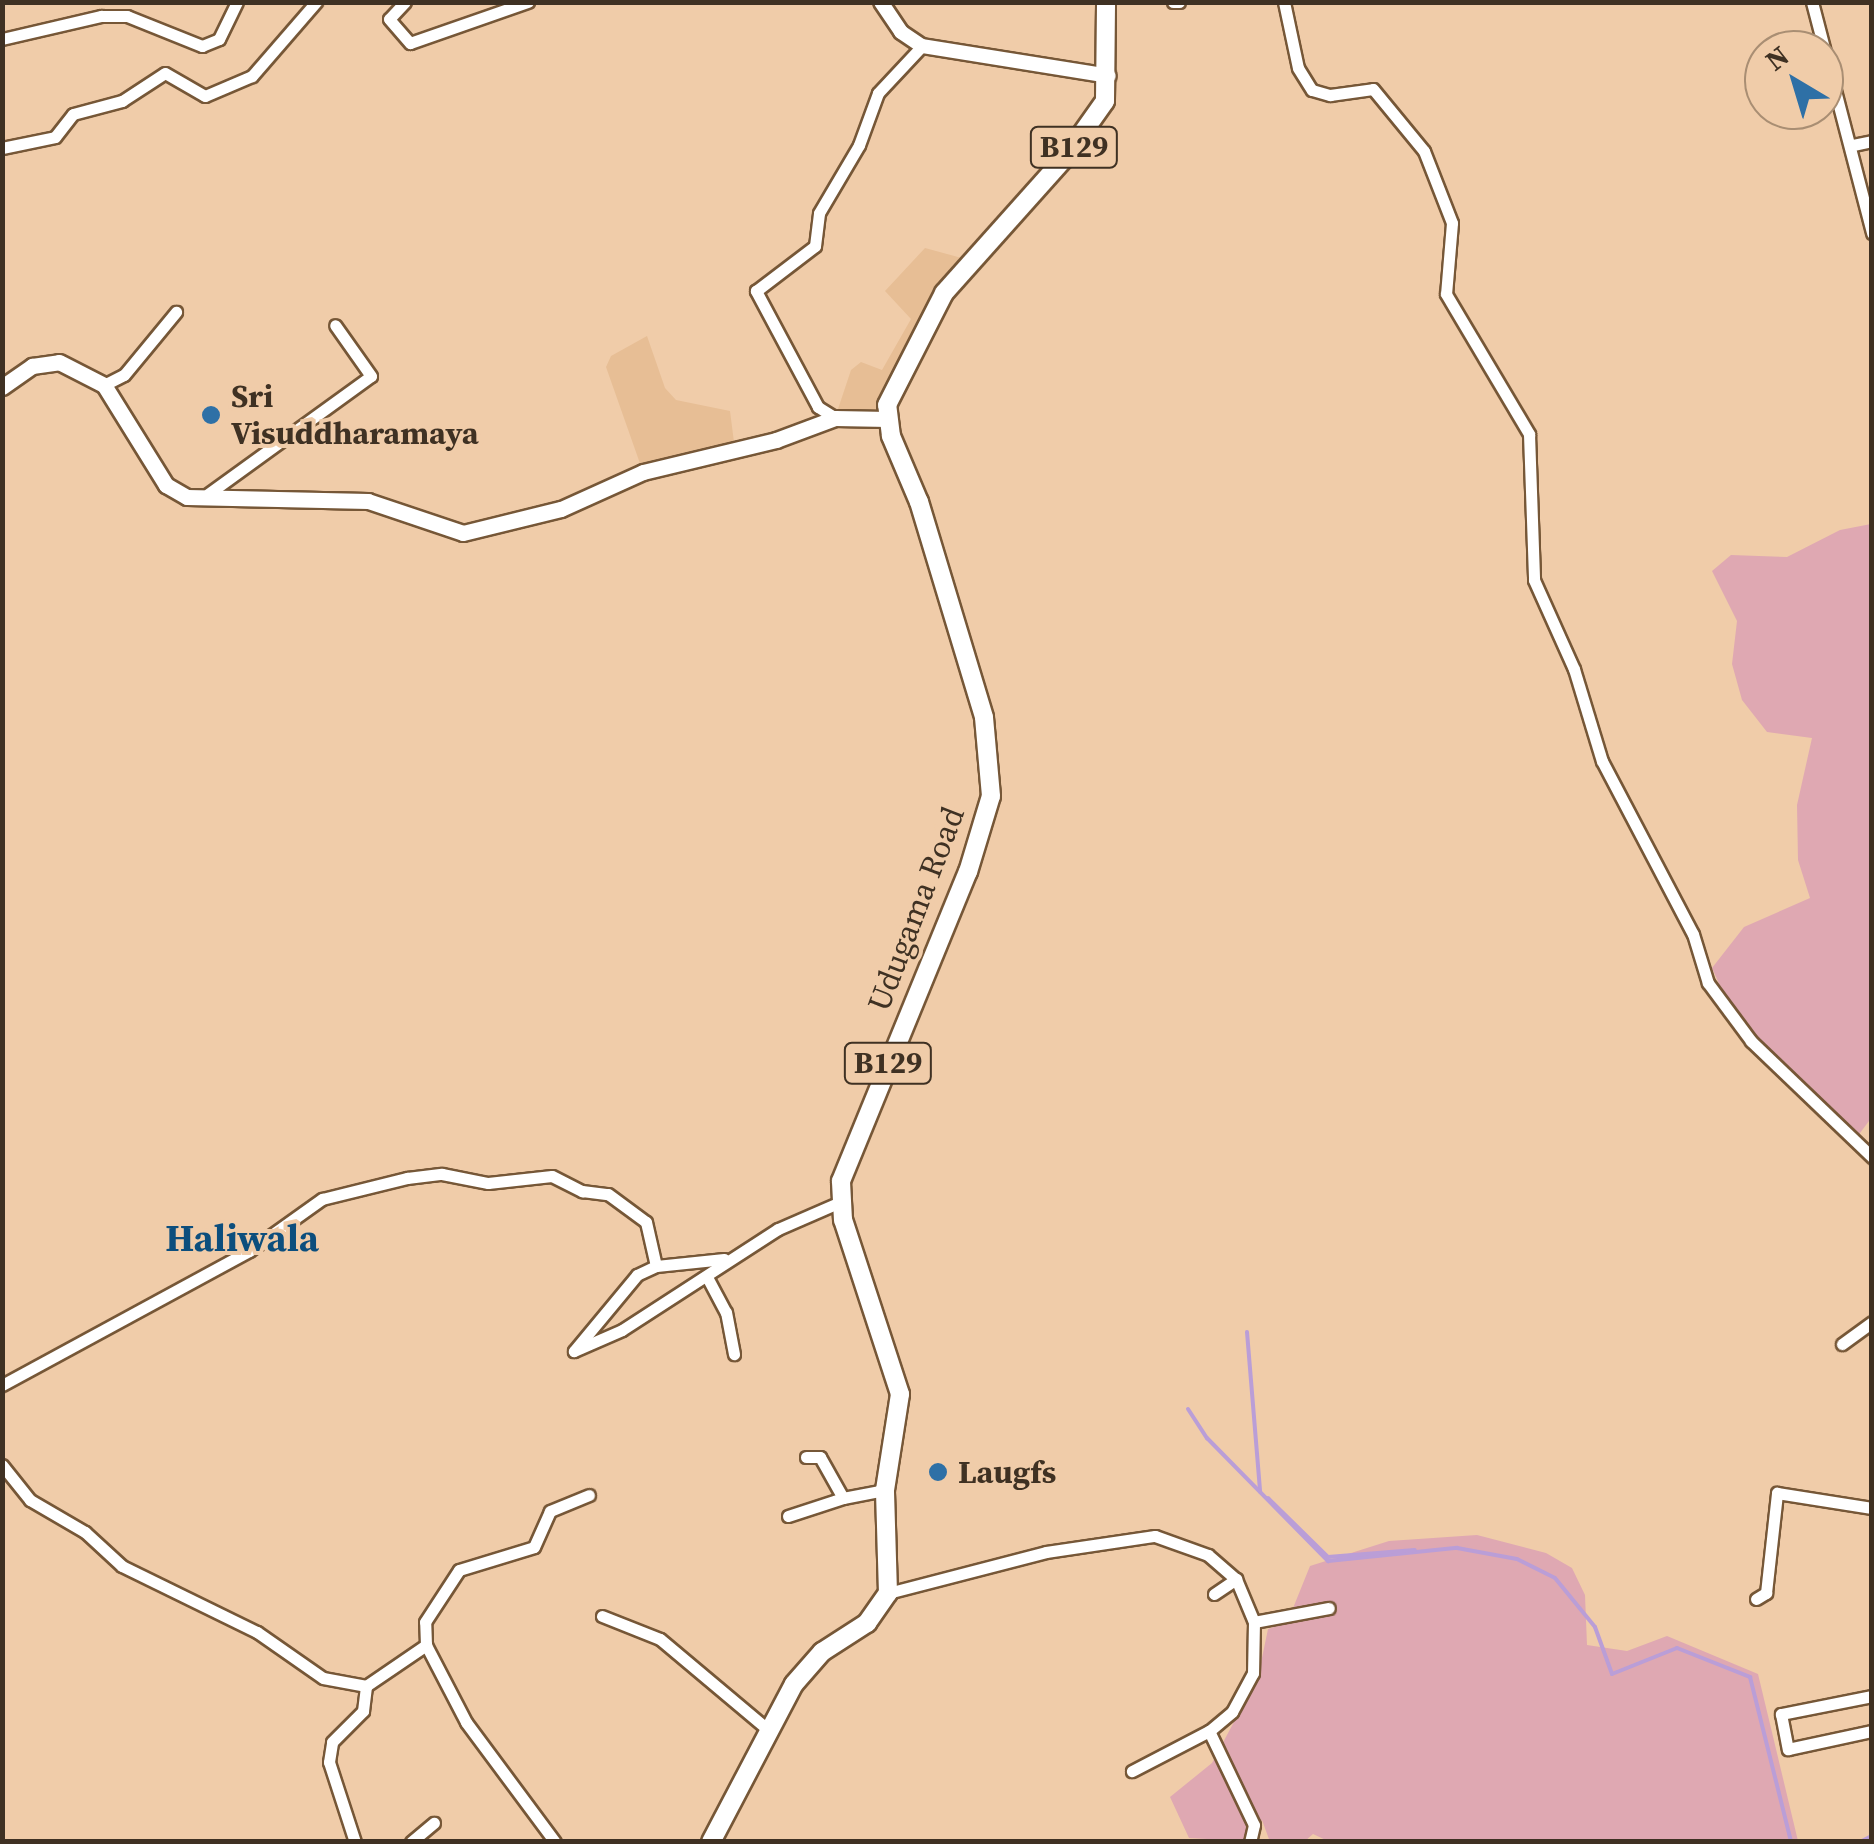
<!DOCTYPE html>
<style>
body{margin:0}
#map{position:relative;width:1874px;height:1844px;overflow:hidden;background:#f0cca9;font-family:"Source Serif 4",serif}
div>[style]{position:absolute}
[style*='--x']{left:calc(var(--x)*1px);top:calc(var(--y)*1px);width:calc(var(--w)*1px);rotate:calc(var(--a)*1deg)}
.built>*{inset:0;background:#e7be95}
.green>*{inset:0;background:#dfa8b2}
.stream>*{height:4px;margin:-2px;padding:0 2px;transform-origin:2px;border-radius:2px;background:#ba9ed7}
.roads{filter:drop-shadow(2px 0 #765737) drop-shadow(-2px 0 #765737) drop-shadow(0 2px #765737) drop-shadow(0 -2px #765737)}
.minor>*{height:11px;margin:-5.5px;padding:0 5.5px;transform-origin:5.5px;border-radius:5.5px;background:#fff}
.tertiary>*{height:14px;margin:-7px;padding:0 7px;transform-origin:7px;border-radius:7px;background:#fff}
.secondary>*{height:15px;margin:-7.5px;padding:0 7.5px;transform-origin:7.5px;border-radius:7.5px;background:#fff}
.primary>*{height:18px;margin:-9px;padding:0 9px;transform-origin:9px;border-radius:9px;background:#fff}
.dots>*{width:28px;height:28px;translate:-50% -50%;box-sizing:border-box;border:5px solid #f0cca9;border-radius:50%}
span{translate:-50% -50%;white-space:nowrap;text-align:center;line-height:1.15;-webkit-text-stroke:8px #f0cca9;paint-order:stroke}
.shield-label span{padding:2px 8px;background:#f0cca9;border:2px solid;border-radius:8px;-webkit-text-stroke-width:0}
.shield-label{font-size:30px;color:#3f3123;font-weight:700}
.poi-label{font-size:32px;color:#3f3123;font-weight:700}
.left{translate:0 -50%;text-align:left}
.street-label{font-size:32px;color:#3f3123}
.quarter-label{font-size:38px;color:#0c4e7d;font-weight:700}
.frame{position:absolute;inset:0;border:5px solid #3f3123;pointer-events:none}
.north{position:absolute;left:1744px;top:30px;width:100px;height:100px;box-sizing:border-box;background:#f0cca9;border:2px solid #a98e73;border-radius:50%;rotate:322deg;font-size:28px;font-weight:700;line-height:40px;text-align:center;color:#3f3123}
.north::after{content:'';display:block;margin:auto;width:35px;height:45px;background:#2e70a6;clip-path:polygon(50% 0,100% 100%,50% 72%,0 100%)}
</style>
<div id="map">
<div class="built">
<i style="clip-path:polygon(925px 248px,969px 260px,888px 419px,835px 418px,851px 370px,861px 362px,882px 370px,911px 319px,885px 291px)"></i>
<i style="clip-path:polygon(647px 336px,665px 388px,676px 400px,730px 411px,735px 450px,643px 472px,606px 367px,611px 356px)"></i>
</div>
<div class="green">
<i style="clip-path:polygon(1871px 524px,1872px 1117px,1854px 1141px,1733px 1015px,1712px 968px,1744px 927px,1810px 898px,1798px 860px,1797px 805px,1812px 738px,1767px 732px,1742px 700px,1732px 664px,1737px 621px,1712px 571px,1731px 555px,1787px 557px,1840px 530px)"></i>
<i style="clip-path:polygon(1477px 1535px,1546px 1553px,1572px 1568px,1585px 1595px,1587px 1645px,1627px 1651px,1667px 1636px,1758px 1674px,1798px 1841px,1330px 1842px,1313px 1834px,1305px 1841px,1270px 1842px,1262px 1820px,1244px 1841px,1189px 1838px,1170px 1797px,1212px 1763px,1258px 1677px,1268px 1629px,1287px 1623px,1310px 1566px,1389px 1541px)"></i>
</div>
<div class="stream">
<i style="--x:1247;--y:1332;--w:160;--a:85.3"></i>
<i style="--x:1188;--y:1409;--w:35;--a:57"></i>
<i style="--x:1207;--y:1438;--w:173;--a:45.5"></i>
<i style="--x:1328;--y:1561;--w:130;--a:-5.8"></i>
<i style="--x:1457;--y:1548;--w:61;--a:10.4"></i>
<i style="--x:1517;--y:1559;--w:42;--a:26.6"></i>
<i style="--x:1555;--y:1578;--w:63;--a:50.8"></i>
<i style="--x:1595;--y:1627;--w:50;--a:70.1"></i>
<i style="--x:1612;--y:1674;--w:70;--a:-21.8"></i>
<i style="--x:1677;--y:1648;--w:79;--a:21.7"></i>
<i style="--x:1750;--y:1677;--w:170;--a:76"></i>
<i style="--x:1268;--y:1498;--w:84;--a:44.5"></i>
<i style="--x:1328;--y:1557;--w:87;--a:-4.6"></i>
<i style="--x:1860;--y:1842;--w:13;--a:-27"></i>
</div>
<div class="roads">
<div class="minor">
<i style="--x:405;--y:2;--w:23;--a:133"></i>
<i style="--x:389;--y:19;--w:32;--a:49"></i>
<i style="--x:410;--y:43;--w:125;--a:-19.2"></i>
<i style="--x:1173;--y:2;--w:6;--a:0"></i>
<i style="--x:1284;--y:2;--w:67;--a:78"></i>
<i style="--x:1298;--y:68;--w:26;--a:58"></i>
<i style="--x:1312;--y:90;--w:19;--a:16"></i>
<i style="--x:1330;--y:95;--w:43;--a:-7.9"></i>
<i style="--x:1373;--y:89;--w:80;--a:50.6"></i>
<i style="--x:1424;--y:151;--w:77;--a:68.7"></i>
<i style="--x:1452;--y:223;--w:71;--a:94.8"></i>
<i style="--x:1446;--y:294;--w:163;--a:59.3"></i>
<i style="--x:1529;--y:434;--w:146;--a:88"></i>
<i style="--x:1534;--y:580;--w:98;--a:65.8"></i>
<i style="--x:1574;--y:669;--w:96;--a:73.1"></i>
<i style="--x:1602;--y:761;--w:195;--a:62.3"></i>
<i style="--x:1693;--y:934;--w:51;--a:73"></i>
<i style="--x:1708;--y:983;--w:72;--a:53.4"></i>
<i style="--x:1751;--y:1041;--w:168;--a:43.8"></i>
<i style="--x:1812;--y:2;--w:239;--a:75.4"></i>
<i style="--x:2;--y:39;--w:102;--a:-13.1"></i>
<i style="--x:101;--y:16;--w:26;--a:0"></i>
<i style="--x:127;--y:16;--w:81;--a:21.8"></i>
<i style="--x:202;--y:46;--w:18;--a:-22"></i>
<i style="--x:219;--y:39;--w:41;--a:-64.1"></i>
<i style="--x:1853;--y:145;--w:19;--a:-12"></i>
<i style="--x:2;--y:148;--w:54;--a:-11.7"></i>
<i style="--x:55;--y:137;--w:29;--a:-52"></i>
<i style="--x:73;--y:114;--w:51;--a:-14.9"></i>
<i style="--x:122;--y:101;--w:51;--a:-33.1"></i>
<i style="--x:165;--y:73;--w:46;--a:29.9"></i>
<i style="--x:205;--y:96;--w:51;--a:-23.1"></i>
<i style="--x:252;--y:76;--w:98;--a:-49.1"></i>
<i style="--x:104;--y:385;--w:22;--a:-27"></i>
<i style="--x:124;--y:375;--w:82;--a:-50.5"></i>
<i style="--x:834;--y:417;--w:19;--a:-148"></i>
<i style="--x:818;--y:407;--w:132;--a:-118.1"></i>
<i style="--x:756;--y:291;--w:74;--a:-37.3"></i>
<i style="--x:815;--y:246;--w:33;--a:-83"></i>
<i style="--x:819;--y:213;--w:79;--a:-59.5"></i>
<i style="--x:859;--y:145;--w:55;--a:-69.9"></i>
<i style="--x:878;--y:93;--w:64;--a:-46.9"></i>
<i style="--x:208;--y:494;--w:201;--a:-35.9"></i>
<i style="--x:371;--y:376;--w:62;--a:-125.2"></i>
<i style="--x:724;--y:1259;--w:68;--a:174.1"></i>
<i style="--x:656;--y:1266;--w:21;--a:155"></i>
<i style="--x:637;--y:1275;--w:99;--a:129.7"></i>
<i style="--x:574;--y:1351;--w:52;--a:-23.6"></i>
<i style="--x:622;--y:1330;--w:186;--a:-32.9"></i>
<i style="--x:778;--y:1229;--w:68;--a:-23.5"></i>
<i style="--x:707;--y:1277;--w:40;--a:62"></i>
<i style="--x:726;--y:1312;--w:43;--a:79.2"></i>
<i style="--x:1842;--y:1344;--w:37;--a:-36"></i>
<i style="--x:2;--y:1385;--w:281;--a:-28.5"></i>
<i style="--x:249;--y:1251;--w:90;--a:-35.5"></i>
<i style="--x:322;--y:1199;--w:88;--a:-13.9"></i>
<i style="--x:407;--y:1178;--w:35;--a:-7"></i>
<i style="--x:442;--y:1174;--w:47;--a:11.1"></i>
<i style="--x:488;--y:1183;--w:64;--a:-6.2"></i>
<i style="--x:552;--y:1176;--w:34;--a:27"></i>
<i style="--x:582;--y:1191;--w:26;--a:7"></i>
<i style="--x:608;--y:1194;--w:47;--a:36.4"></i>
<i style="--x:646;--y:1222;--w:45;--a:77.2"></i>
<i style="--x:806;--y:1457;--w:14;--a:0"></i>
<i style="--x:820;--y:1457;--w:47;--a:60.7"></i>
<i style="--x:843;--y:1498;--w:43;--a:-10.8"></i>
<i style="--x:2;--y:1465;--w:45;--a:51.3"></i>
<i style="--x:30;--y:1500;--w:64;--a:30.2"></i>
<i style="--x:85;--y:1532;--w:50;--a:42.6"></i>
<i style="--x:122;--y:1566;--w:150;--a:26.1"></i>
<i style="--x:257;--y:1632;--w:80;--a:34.9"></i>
<i style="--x:323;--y:1678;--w:44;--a:10.5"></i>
<i style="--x:366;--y:1686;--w:73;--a:-34.3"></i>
<i style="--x:788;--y:1516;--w:58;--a:-18.1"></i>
<i style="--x:888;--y:1593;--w:163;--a:-14.5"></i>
<i style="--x:1046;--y:1552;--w:110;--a:-8.4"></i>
<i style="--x:1155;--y:1536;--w:56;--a:19.7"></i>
<i style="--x:1208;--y:1555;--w:37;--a:41"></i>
<i style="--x:1236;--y:1579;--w:47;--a:67.3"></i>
<i style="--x:1254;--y:1622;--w:51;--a:91.1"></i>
<i style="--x:1253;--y:1673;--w:44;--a:118.3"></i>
<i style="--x:1232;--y:1712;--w:30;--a:140"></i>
<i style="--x:1209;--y:1731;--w:87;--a:152.5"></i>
<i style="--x:1214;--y:1594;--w:27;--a:-34"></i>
<i style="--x:1756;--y:1599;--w:12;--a:-31"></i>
<i style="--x:1766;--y:1593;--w:101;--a:-83.7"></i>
<i style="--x:1777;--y:1493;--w:96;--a:9"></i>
<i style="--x:602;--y:1616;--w:62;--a:21.6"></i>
<i style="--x:660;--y:1639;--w:145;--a:40"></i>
<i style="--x:1254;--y:1622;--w:76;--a:-10.6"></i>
<i style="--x:1872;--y:1696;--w:93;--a:168.8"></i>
<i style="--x:1781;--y:1714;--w:36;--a:79"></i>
<i style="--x:1788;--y:1749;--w:86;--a:-12.1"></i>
<i style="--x:1209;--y:1731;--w:104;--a:64.4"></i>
<i style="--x:1254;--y:1825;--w:17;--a:103"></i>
<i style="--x:355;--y:1842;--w:84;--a:-108"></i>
<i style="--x:329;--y:1762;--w:20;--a:-81"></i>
<i style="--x:332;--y:1742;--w:44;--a:-45"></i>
<i style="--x:363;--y:1711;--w:25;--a:-83"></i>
<i style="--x:411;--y:1842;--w:30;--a:-40"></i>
<i style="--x:555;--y:1842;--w:149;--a:-126.6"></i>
<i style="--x:466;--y:1722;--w:87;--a:-117.5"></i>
<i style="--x:426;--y:1645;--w:23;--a:-92"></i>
<i style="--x:425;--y:1622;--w:62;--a:-56.8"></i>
<i style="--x:459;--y:1570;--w:78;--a:-17"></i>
<i style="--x:534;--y:1547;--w:39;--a:-66"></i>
<i style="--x:550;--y:1511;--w:42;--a:-22.3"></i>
</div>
<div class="tertiary">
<i style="--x:881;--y:2;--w:36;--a:56"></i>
<i style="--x:901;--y:32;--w:25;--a:34"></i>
<i style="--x:922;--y:46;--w:189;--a:9.1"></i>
</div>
<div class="secondary">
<i style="--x:2;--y:387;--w:37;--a:-35"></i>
<i style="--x:32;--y:366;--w:27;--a:-8"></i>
<i style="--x:59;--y:362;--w:51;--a:27.1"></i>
<i style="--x:104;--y:385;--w:118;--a:58.2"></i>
<i style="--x:166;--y:485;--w:24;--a:30"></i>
<i style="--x:187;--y:497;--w:181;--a:1.3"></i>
<i style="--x:368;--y:501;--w:100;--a:18.6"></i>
<i style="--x:463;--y:533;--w:101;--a:-13.8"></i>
<i style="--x:561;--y:509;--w:90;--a:-24.3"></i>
<i style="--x:643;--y:472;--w:137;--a:-13.5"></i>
<i style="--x:776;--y:440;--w:63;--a:-20.4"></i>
<i style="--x:835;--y:418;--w:53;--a:1.1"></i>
</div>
<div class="primary">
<i style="--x:711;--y:1842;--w:178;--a:-62.3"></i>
<i style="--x:794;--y:1684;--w:43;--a:-48.8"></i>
<i style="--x:822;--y:1652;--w:54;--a:-32.8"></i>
<i style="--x:867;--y:1623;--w:37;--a:-55"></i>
<i style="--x:888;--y:1593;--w:103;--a:-91.7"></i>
<i style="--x:885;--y:1490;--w:97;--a:-81.1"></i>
<i style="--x:900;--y:1394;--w:183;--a:-108.1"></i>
<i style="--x:843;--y:1220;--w:39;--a:-93"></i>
<i style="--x:841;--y:1181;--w:334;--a:-67.7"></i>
<i style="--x:968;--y:872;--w:79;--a:-73.2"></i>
<i style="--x:991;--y:796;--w:79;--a:-95.1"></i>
<i style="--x:984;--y:717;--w:225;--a:-106.8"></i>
<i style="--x:919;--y:502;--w:72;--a:-113"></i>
<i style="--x:891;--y:436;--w:31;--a:-97"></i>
<i style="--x:887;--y:405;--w:126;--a:-63"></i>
<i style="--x:944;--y:293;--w:180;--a:-48.2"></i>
<i style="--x:1064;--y:159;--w:71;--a:-54.7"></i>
<i style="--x:1105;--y:101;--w:99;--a:-89.4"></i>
</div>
</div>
<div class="dots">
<i style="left:211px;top:415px;background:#2e70a6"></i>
<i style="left:938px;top:1472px;background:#2e70a6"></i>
</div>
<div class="shield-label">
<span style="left:1074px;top:147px">B129</span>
<span style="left:888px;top:1063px">B129</span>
</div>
<div class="poi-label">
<span class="left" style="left:231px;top:415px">Sri<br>Visuddharamaya</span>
<span class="left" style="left:958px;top:1472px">Laugfs</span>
</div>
<div class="street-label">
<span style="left:916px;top:909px;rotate:-69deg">Udugama Road</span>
</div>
<div class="quarter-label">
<span style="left:242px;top:1239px">Haliwala</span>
</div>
<div class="frame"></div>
<div class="north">N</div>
</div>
